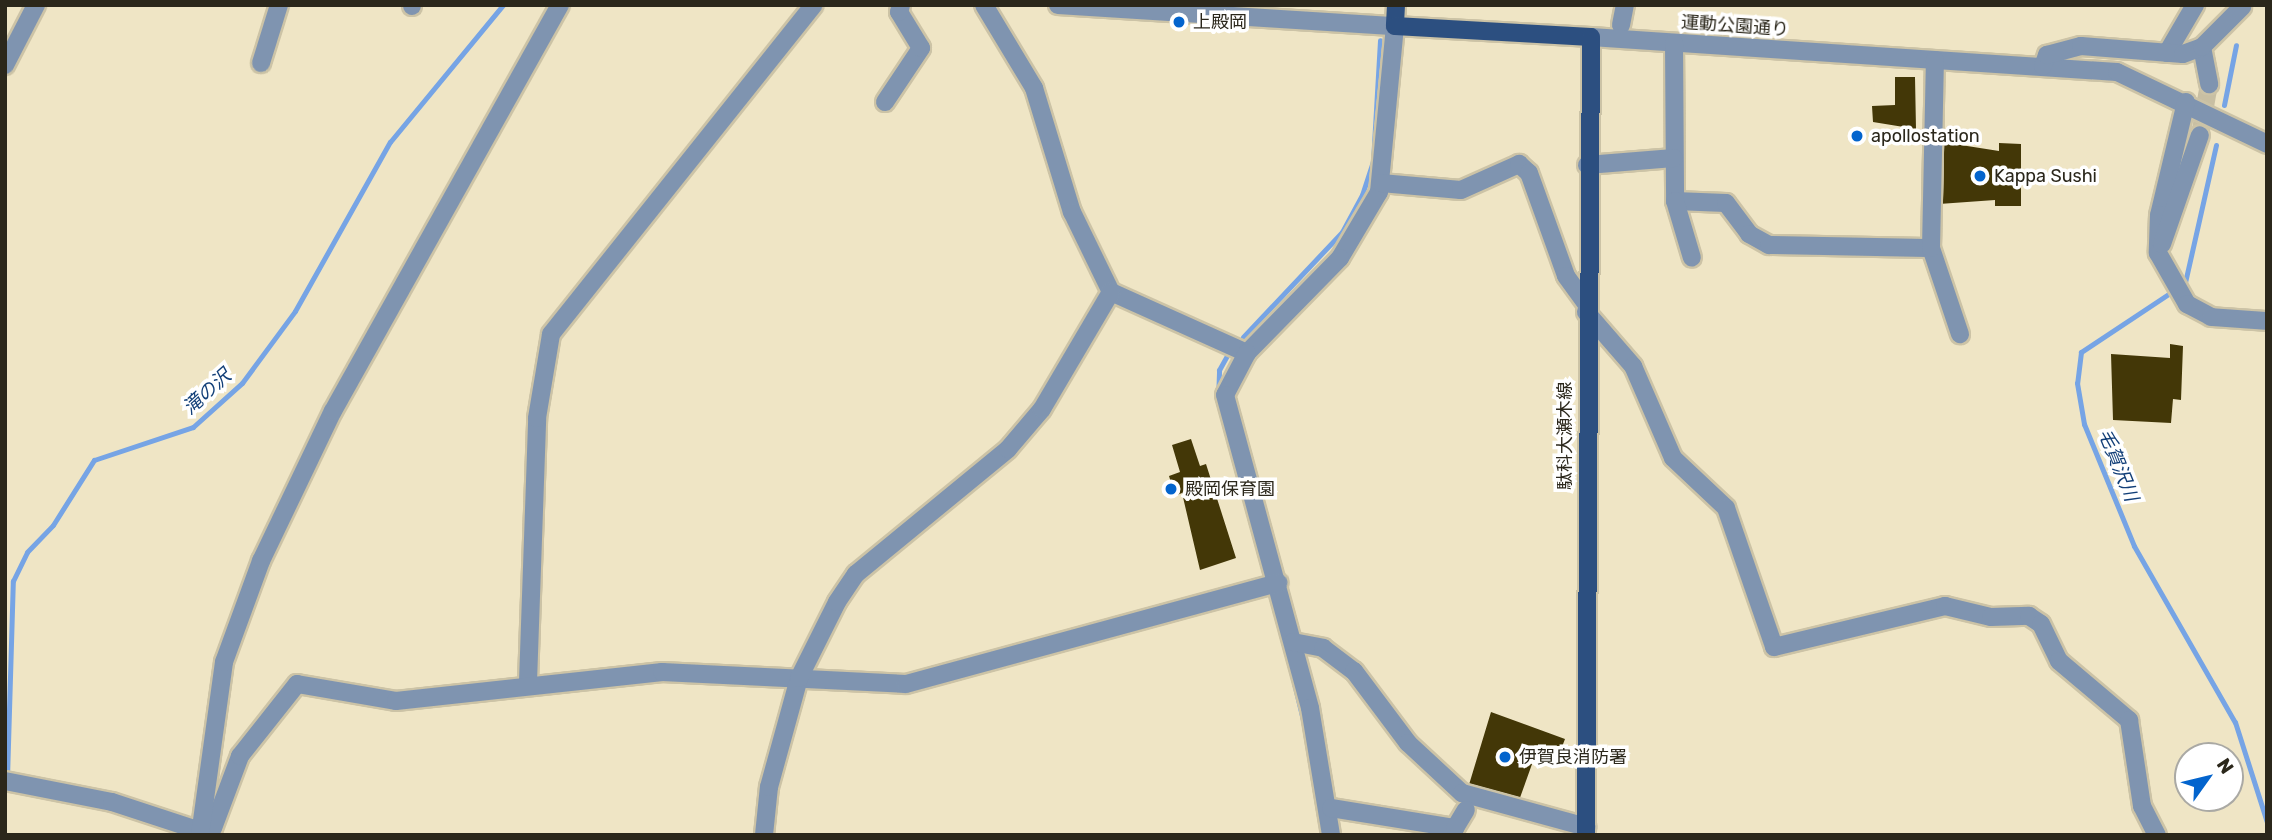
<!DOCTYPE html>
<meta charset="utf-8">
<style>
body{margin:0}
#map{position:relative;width:2272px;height:840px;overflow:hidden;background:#efe5c5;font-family:Rubik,"Noto Sans JP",sans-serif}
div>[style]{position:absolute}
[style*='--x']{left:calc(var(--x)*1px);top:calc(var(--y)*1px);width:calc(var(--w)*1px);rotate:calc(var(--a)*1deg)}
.stream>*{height:5px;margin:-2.5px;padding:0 2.5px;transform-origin:2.5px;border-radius:2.5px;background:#76a4e5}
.building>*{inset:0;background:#433707}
.minor-tunnel>*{height:18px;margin-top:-9px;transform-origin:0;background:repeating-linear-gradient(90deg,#c8bfa3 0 18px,transparent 0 27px)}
.roads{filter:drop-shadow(2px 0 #ccc3a6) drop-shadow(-2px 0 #ccc3a6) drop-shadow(0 2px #ccc3a6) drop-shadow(0 -2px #ccc3a6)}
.minor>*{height:18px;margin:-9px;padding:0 9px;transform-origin:9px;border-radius:9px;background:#7f94b0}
.major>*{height:18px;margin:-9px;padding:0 9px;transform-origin:9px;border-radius:9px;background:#2c4f80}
.dots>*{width:19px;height:19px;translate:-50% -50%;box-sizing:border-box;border:4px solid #fff;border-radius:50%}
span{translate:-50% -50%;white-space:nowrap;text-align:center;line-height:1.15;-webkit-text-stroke:7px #fff;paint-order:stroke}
.poi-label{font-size:18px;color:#2b271b}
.left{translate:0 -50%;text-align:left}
.street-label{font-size:18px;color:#2b271b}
.water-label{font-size:19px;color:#123f78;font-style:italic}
.frame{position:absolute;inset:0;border:7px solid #2b271b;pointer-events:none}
.north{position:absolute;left:2174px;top:742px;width:70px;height:70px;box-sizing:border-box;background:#fff;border:2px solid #aaa9a4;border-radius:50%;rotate:56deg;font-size:19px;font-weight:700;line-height:28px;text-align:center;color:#2b271b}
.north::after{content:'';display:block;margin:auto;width:24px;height:32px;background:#0364cd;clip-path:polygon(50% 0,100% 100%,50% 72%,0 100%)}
</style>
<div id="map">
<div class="stream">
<i style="--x:2224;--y:105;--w:61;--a:-78.7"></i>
<i style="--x:2216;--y:145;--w:141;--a:102.7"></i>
<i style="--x:2185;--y:283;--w:125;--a:146.4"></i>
<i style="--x:2081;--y:352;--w:31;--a:97"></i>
<i style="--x:2077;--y:383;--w:42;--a:80.3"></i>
<i style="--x:2084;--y:424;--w:132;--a:67.7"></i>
<i style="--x:2134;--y:546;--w:203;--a:60.2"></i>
<i style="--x:2235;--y:722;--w:105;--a:72.3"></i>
<i style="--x:1243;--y:337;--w:144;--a:-46.7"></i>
<i style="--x:1342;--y:232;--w:42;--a:-61.6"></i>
<i style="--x:1362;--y:195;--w:35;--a:-72"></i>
<i style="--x:1373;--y:162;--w:122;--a:-86.7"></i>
<i style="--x:1218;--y:401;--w:31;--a:-88"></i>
<i style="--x:1219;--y:370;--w:21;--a:-61"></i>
<i style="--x:1228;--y:438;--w:60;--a:74.6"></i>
<i style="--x:1294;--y:683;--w:46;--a:76.3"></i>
<i style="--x:7;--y:778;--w:197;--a:-88.3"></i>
<i style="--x:13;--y:581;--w:32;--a:-64"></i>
<i style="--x:27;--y:552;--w:37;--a:-46"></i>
<i style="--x:53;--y:525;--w:77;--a:-57.8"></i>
<i style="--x:94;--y:460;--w:104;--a:-18.4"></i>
<i style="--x:193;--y:427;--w:66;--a:-41.9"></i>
<i style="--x:242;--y:383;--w:89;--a:-53.6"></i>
<i style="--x:295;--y:311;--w:194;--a:-60.7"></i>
<i style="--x:390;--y:142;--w:178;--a:-50.5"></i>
</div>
<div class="building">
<i style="clip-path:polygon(1895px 77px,1915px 77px,1916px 129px,1873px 122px,1872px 106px,1895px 105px)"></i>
<i style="clip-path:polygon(1948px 143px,1999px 151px,1999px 143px,2021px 144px,2021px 206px,1995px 206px,1995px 200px,1939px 204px,1939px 148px)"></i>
<i style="clip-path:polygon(2170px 344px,2183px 346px,2181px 400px,2173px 399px,2171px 423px,2113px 420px,2111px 354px,2170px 358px)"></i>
<i style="clip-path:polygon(1191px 439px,1200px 466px,1206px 464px,1236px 558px,1200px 570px,1182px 493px,1175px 496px,1169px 476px,1180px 472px,1172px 445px)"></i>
<i style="clip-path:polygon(1491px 712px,1565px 739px,1557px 760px,1536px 753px,1517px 806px,1468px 788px)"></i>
</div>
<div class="minor-tunnel">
<i style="--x:2200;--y:135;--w:52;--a:-80"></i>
</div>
<div class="roads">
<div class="minor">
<i style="--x:984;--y:5;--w:97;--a:58.9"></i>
<i style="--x:1034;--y:88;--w:130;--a:73"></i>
<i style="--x:1072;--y:212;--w:89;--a:64"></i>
<i style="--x:1111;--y:292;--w:149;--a:24.2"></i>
<i style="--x:1058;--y:5;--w:338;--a:3.6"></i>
<i style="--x:1395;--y:26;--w:167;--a:95.5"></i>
<i style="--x:1379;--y:192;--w:77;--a:120.6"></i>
<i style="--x:1340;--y:258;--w:133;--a:134.4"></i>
<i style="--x:1247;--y:353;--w:47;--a:117.6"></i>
<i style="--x:1225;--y:395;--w:324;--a:74.8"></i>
<i style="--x:1310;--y:708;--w:129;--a:80.6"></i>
<i style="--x:412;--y:6;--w:1;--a:-90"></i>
<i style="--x:1621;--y:25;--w:20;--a:-79"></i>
<i style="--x:1591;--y:37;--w:527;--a:3.81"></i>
<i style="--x:2117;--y:72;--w:166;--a:25.6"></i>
<i style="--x:1674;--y:43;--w:158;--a:89.6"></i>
<i style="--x:1675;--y:201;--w:51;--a:2.2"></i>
<i style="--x:1726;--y:203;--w:39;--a:53"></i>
<i style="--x:1749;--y:234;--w:23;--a:29"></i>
<i style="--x:1769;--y:245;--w:162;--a:1.1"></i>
<i style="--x:1931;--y:248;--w:91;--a:71.4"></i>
<i style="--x:2202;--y:47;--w:38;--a:79"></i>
<i style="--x:2167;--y:53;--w:56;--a:-59.7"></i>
<i style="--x:261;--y:63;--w:61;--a:-72.8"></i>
<i style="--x:5;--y:65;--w:68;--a:-62.7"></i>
<i style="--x:2043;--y:66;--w:12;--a:-70"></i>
<i style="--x:2047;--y:55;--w:35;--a:-15"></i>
<i style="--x:2081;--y:46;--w:102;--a:4.5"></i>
<i style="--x:2183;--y:54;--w:20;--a:-20"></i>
<i style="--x:2202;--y:47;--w:57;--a:-45"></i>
<i style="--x:885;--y:102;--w:65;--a:-56.3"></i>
<i style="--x:921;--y:48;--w:42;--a:-121.4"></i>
<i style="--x:899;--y:12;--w:7;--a:-74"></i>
<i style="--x:2186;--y:102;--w:116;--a:103.4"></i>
<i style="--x:2159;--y:215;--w:38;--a:92"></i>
<i style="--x:2158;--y:253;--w:59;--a:60.4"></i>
<i style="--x:2187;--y:304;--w:27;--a:28"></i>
<i style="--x:2211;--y:317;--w:56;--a:4.1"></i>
<i style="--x:1587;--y:165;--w:87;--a:-4.6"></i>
<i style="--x:1381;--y:183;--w:80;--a:5"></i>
<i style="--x:1461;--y:190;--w:64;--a:-24.1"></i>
<i style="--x:1519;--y:164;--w:13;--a:42"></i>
<i style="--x:1529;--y:173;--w:109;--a:70.2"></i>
<i style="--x:1566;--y:276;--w:34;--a:54"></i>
<i style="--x:1675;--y:201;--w:59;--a:73.4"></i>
<i style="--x:2162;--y:244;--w:115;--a:-70.8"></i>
<i style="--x:1931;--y:248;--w:188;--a:-88.8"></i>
<i style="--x:1586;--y:312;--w:72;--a:49"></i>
<i style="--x:1633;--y:366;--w:100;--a:66.5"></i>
<i style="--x:1673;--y:458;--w:73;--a:43.3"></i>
<i style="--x:1726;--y:508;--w:147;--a:70.9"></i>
<i style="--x:1774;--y:647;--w:176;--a:-13.5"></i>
<i style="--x:1945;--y:606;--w:47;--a:13.4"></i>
<i style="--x:1991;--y:617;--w:38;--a:-2"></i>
<i style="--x:2029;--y:616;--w:14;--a:34"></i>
<i style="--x:2041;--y:624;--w:41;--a:64.1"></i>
<i style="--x:2059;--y:661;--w:92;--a:40.1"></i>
<i style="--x:2129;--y:720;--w:87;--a:81.4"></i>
<i style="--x:2142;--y:806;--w:33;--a:63"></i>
<i style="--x:1293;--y:642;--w:31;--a:11"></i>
<i style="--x:1323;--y:648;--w:39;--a:37"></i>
<i style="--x:1354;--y:671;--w:90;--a:53.1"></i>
<i style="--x:1408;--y:743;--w:74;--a:42.8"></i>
<i style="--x:1462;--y:793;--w:129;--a:15.3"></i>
<i style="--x:528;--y:682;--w:264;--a:-88"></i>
<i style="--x:537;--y:418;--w:85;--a:-80.5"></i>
<i style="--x:551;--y:334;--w:421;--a:-51.4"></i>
<i style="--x:5;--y:781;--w:109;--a:11.1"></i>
<i style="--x:112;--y:802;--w:93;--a:18.2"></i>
<i style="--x:200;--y:831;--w:13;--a:-13"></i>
<i style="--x:213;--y:828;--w:77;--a:-69.4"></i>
<i style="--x:240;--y:756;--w:92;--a:-51.6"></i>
<i style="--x:297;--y:684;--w:100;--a:9.7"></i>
<i style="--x:396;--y:701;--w:268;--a:-6.2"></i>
<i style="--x:662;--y:672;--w:244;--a:2.8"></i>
<i style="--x:906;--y:684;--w:386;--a:-15.2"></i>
<i style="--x:1331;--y:808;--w:126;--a:9.2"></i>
<i style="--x:1455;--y:828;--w:21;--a:-59"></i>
<i style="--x:200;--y:835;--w:175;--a:-82.1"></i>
<i style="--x:224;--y:662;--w:108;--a:-69.9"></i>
<i style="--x:261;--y:561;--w:166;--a:-64.4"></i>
<i style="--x:333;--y:411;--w:465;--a:-60.8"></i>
<i style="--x:764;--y:835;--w:48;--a:-84.1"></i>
<i style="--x:769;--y:787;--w:113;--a:-74.6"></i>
<i style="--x:799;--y:678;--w:85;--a:-63.4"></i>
<i style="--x:837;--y:602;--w:34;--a:-56"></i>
<i style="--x:856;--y:574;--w:197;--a:-39.4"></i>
<i style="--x:1008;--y:449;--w:52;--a:-49.6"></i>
<i style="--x:1042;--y:409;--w:136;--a:-59.5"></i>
</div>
<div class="major">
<i style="--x:1396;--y:5;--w:21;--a:93"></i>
<i style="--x:1395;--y:26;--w:196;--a:3.2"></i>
<i style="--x:1591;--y:37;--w:798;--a:90.36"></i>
</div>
</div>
<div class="dots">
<i style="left:1179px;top:22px;background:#0364cd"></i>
<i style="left:1857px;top:136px;background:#0364cd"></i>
<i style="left:1980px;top:176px;background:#0364cd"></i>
<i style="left:1171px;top:489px;background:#0364cd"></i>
<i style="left:1505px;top:757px;background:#0364cd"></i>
</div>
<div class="poi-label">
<span class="left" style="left:1193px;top:22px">上殿岡</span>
<span class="left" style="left:1871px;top:136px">apollostation</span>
<span class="left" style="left:1994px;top:176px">Kappa Sushi</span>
<span class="left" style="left:1185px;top:489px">殿岡保育園</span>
<span class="left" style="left:1519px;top:757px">伊賀良消防署</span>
</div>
<div class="street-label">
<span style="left:1735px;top:26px;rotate:4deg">運動公園通り</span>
<span style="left:1565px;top:436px;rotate:-90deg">駄科大瀬木線</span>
</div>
<div class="water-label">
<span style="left:207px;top:392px;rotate:-42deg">滝の沢</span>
<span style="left:2118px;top:465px;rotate:68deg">毛賀沢川</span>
</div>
<div class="frame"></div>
<div class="north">N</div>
</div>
